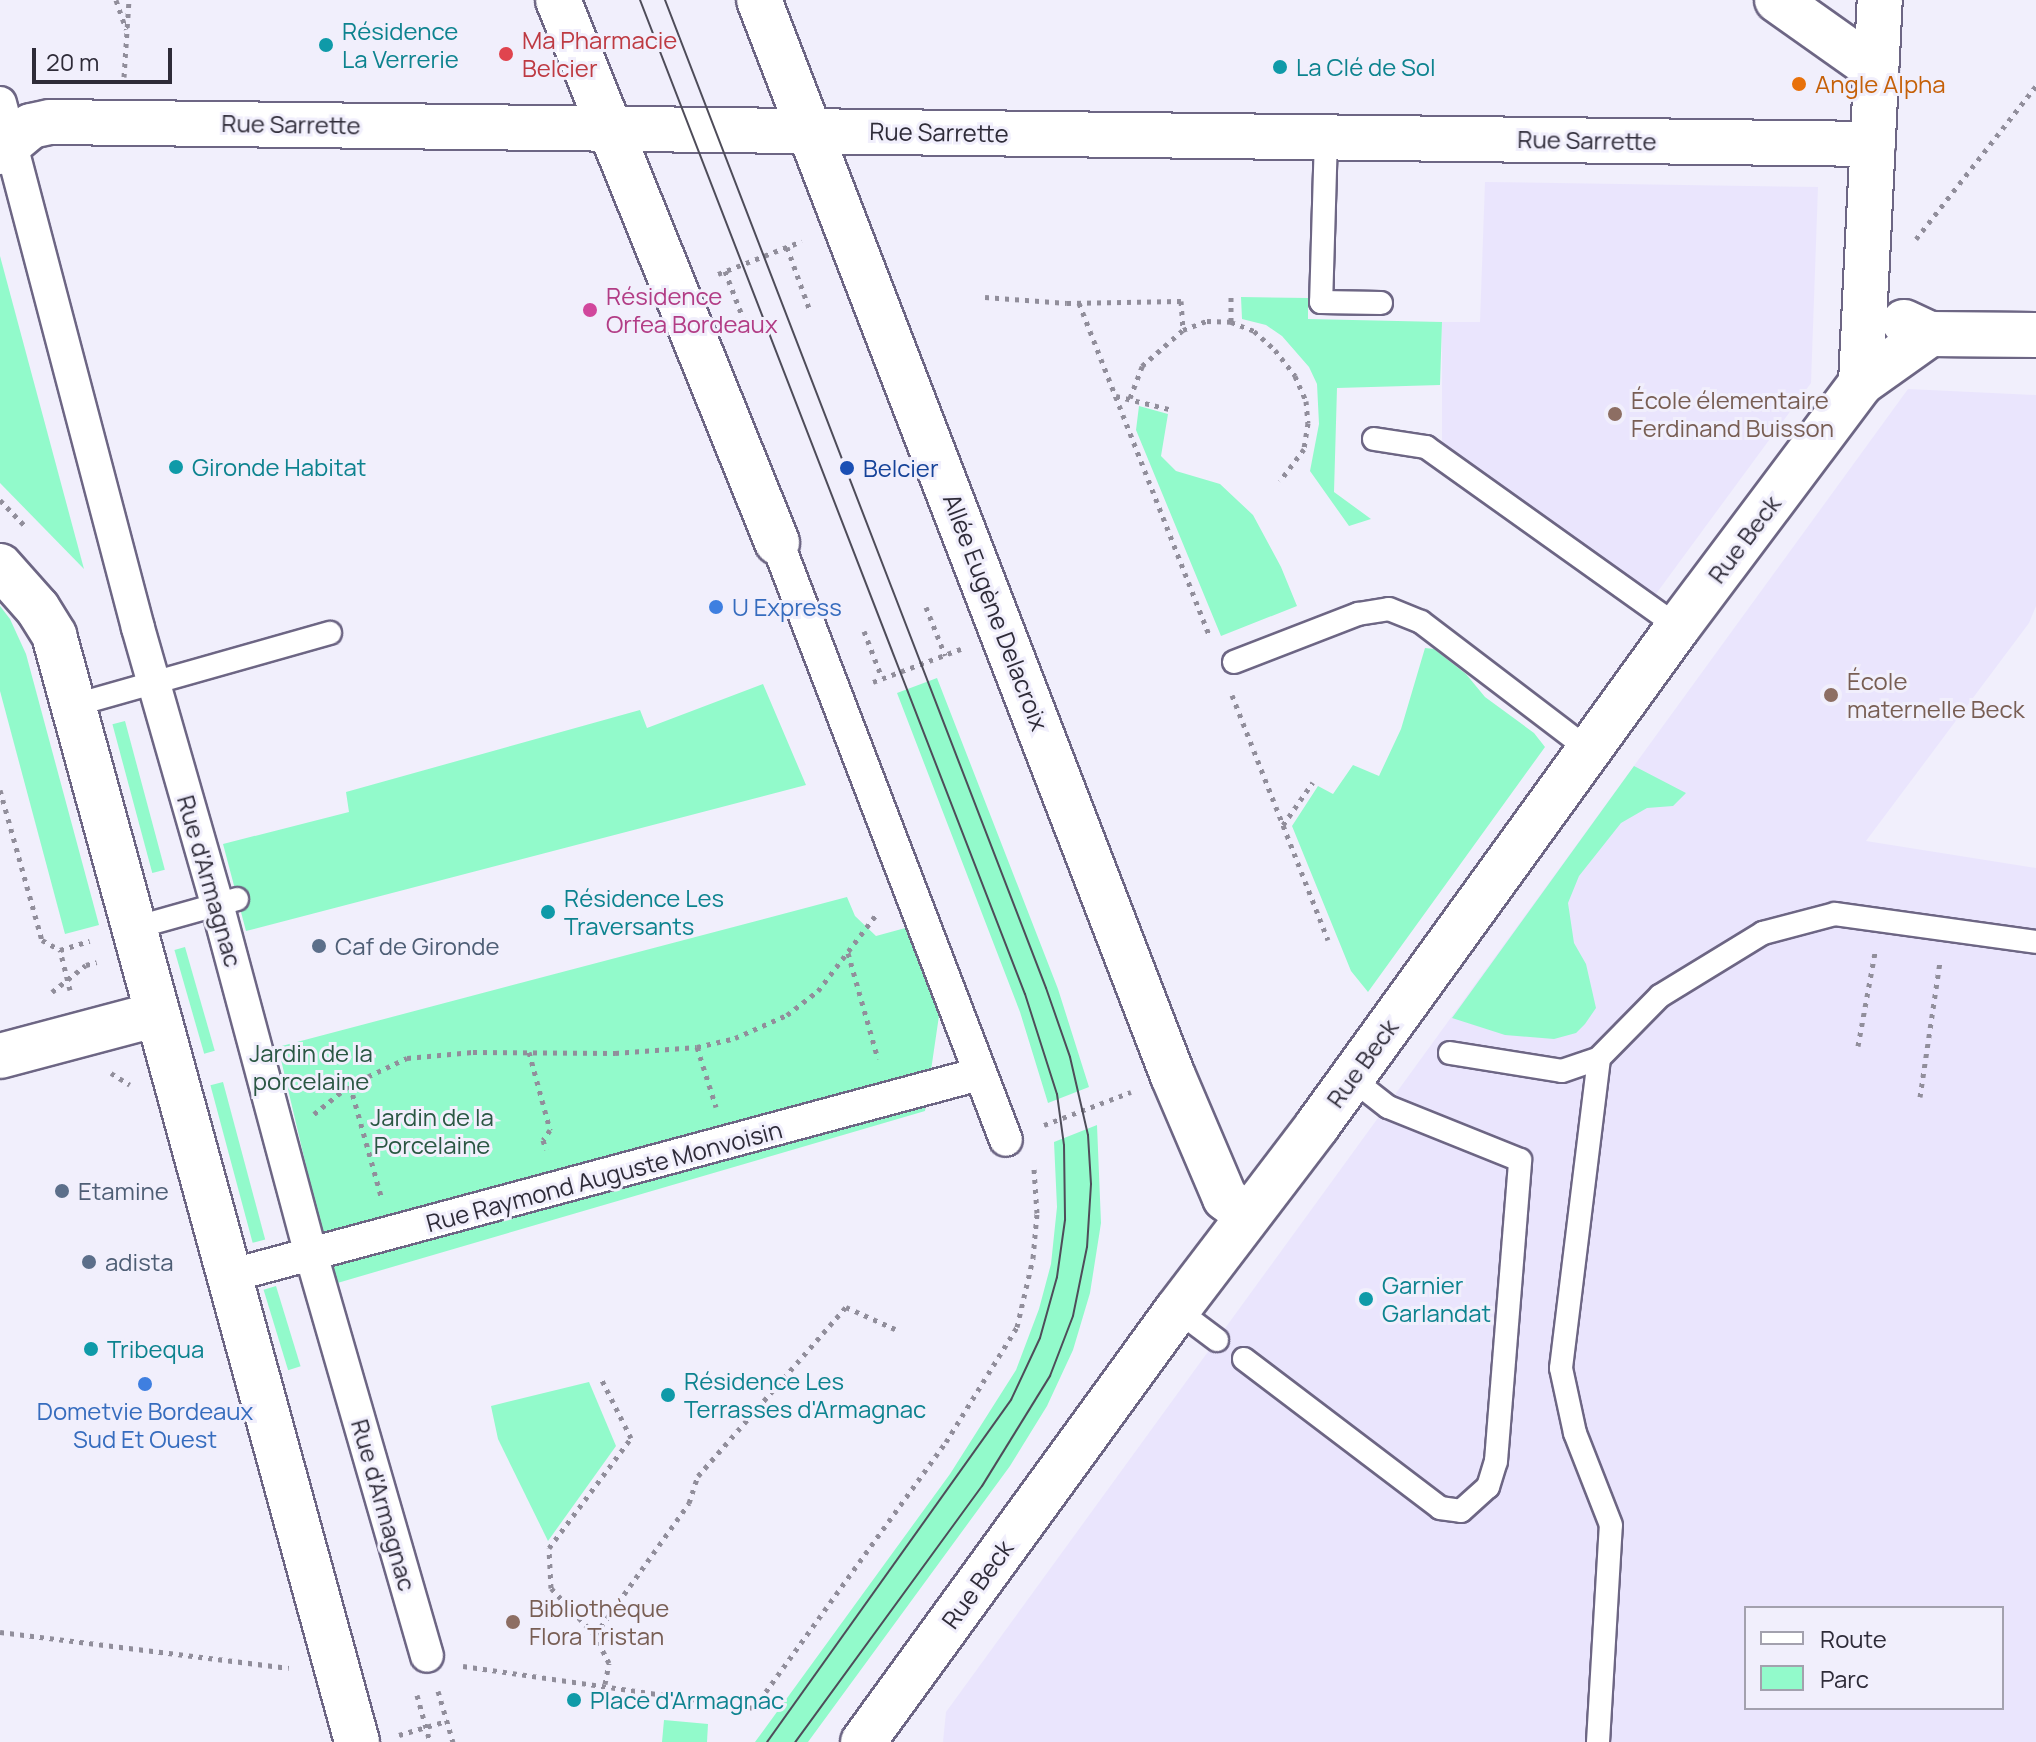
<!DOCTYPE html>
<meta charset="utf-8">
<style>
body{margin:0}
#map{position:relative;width:2036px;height:1742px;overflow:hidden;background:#f1effc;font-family:Manrope,sans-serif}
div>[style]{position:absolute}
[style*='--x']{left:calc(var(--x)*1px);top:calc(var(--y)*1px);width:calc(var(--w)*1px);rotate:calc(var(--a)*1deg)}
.built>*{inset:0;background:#eae5fd}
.green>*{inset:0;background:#92facb;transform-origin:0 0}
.path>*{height:5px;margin-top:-2.5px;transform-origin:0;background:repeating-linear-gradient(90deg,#918e9b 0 4px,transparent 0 10px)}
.roads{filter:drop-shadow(2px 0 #6d6684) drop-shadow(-2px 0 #6d6684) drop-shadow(0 2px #6d6684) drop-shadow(0 -2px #6d6684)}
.service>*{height:22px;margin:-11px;padding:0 11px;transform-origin:11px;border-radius:11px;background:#fff}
.pedestrian>*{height:32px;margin:-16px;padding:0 16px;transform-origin:16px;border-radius:16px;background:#fff}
.minor>*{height:44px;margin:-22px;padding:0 22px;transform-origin:22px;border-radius:22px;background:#fff}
.secondary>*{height:44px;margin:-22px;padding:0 22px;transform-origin:22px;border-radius:22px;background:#fff}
.tram>*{height:2px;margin:-1px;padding:0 1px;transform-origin:1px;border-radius:1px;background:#4e4c59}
.dots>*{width:22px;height:22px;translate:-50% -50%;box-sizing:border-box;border:4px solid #f1effc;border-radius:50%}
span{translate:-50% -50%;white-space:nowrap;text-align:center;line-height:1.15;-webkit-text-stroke:6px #f1effc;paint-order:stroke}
.culture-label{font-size:24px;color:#0d838f}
.left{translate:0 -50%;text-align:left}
.health-label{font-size:24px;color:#be3a42}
.food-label{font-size:24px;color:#c56008}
.street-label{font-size:24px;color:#2e2b38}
.hotel-label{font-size:24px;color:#b23c85}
.education-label{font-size:24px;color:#785e54}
.transit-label{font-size:24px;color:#164399}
.shop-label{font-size:24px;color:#366cbe}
.service-label{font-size:24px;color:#4e5e75}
.park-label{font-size:24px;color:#2a5743}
.legend{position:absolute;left:1744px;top:1606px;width:260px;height:104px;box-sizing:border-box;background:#f1effc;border:2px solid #a3a1ae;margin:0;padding:10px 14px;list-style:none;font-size:24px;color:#2e2b38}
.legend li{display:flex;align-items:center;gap:16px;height:40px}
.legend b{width:40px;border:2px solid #a3a1ae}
.scale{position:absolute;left:32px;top:48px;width:140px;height:36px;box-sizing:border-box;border:4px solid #2e2b38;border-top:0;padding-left:10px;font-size:24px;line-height:28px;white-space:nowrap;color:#2e2b38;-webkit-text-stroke:6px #f1effc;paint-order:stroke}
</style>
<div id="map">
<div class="built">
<i style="clip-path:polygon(1485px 182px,1818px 187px,1811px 383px,1653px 598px,1442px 444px,1442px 322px,1480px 322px)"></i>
<i style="clip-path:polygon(evenodd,1908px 389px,2036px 395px,2036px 606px,2029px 623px,1866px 841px,2036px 868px,2036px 1742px,943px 1742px,946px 1712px,1908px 389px,1746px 1608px,2002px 1608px,2002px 1708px,1746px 1708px,1746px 1608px)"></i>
</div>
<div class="green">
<i style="clip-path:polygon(0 256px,84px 569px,0 483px)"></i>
<i style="clip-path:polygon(1241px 297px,1308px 298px,1308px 319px,1442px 322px,1440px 385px,1337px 388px,1334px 492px,1371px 519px,1349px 526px,1310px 471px,1319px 424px,1317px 384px,1309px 367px,1282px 336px,1266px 325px,1242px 319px)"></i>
<i style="clip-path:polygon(1139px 406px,1168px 414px,1161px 456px,1176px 471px,1220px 484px,1253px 515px,1281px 567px,1297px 606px,1221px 636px,1136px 430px)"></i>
<i style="clip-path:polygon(0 606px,10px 619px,26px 654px,99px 925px,65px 934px,0 691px)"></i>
<i style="clip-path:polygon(1425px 648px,1434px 649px,1466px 674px,1485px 697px,1534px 733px,1545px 747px,1368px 992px,1351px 971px,1292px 826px,1318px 786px,1333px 794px,1353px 765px,1379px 776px,1401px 729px)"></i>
<i style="clip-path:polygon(937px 678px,1058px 989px,1089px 1087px,1048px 1103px,1020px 1012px,897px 693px)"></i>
<i style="clip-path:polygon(763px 684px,806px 785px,246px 931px,223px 844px,349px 812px,346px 792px,640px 710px,647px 728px)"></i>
<i style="left:125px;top:721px;width:154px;height:13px;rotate:75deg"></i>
<i style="clip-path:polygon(1634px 766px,1686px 793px,1673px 806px,1647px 808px,1621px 823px,1579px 876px,1568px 903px,1574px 943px,1586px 964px,1596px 1008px,1585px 1024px,1576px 1033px,1554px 1039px,1505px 1035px,1452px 1018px)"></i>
<i style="clip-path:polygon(847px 897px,855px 916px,876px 936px,909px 927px,940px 1009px,925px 1111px,334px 1284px,278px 1047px)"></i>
<i style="left:185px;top:947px;width:108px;height:11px;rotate:74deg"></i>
<i style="left:223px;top:1082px;width:163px;height:13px;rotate:75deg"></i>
<i style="clip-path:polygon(1097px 1125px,1101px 1223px,1090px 1293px,1073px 1350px,1047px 1406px,1010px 1466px,808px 1742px,755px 1742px,950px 1474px,1016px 1370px,1039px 1309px,1051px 1264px,1057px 1207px,1054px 1142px)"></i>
<i style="left:276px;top:1286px;width:84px;height:13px;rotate:73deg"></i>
<i style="clip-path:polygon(589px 1382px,616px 1446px,548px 1541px,498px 1439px,491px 1406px)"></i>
<i style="clip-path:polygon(664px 1720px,708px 1724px,707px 1742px,662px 1742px)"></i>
</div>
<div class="path">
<i style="--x:116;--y:0;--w:31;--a:71"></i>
<i style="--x:124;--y:77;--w:77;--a:-86.3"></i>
<i style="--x:1916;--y:239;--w:194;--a:-51.9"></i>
<i style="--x:787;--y:247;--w:65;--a:70.2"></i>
<i style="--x:725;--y:271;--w:64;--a:69"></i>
<i style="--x:718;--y:274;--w:90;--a:-21.4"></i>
<i style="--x:985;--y:297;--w:82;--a:4.2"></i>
<i style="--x:1067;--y:303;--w:114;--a:-1"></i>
<i style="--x:1181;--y:301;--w:29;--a:86"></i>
<i style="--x:1079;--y:303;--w:359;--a:68.6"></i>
<i style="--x:1231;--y:322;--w:30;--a:-90"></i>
<i style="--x:1116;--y:396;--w:55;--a:13.8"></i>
<i style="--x:1130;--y:398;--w:34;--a:-69"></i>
<i style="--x:1142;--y:366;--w:55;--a:-41.3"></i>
<i style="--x:1183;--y:330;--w:26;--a:-21"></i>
<i style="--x:1207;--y:321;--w:24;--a:2"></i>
<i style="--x:1231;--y:322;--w:25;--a:21"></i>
<i style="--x:1254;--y:331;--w:28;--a:42"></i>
<i style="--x:1275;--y:350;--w:33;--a:52"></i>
<i style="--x:1295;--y:376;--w:27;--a:66"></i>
<i style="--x:1306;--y:401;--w:22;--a:85"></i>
<i style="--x:1308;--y:423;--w:26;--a:99"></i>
<i style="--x:1304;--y:449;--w:40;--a:127"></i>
<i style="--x:0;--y:500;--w:35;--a:46"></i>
<i style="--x:926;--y:607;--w:52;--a:68.4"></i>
<i style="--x:864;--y:631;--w:50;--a:69"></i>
<i style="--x:873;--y:682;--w:94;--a:-20.6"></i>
<i style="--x:1232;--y:695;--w:263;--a:68.6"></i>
<i style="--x:0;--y:790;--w:156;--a:74.4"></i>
<i style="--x:42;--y:940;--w:21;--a:29"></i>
<i style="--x:1283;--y:825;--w:52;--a:-55.1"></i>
<i style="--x:848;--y:953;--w:110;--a:74.2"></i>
<i style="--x:70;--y:990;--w:41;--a:-104"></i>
<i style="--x:60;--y:950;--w:31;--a:-17"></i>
<i style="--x:52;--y:992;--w:43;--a:-38.5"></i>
<i style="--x:86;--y:965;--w:11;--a:-15"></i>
<i style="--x:1858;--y:1046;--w:96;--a:-79.7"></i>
<i style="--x:697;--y:1047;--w:63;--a:72.4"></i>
<i style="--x:529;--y:1052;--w:81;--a:74.9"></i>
<i style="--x:550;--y:1130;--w:12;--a:125"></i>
<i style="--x:543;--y:1140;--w:10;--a:73"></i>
<i style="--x:111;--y:1073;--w:22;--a:32"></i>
<i style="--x:350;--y:1085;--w:115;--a:74.4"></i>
<i style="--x:1920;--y:1097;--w:136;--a:-81.6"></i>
<i style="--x:314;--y:1114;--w:46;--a:-38.9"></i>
<i style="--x:350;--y:1085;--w:63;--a:-25.3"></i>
<i style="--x:407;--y:1058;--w:66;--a:-5.2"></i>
<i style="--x:473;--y:1052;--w:142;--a:0.4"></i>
<i style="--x:615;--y:1053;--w:82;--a:-4.2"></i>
<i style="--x:697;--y:1047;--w:39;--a:-13"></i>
<i style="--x:735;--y:1038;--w:57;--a:-23.9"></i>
<i style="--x:787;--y:1015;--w:39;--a:-38"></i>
<i style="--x:818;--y:991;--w:96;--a:-52.7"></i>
<i style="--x:1044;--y:1125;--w:93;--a:-20.8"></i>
<i style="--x:0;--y:1632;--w:291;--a:7.1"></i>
<i style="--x:595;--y:1635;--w:64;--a:-133.1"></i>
<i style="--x:551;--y:1588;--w:40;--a:-92.9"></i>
<i style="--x:549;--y:1548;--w:137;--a:-53.3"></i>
<i style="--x:631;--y:1438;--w:69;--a:-116.6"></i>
<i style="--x:463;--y:1666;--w:294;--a:8.2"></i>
<i style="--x:754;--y:1708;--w:328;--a:-54.2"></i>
<i style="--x:946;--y:1442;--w:135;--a:-58.3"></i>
<i style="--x:1017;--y:1327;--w:71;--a:-76.9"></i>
<i style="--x:1033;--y:1258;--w:45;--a:-84.9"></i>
<i style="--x:1037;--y:1213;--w:44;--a:-93.9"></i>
<i style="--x:605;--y:1684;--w:21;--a:-79"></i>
<i style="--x:609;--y:1663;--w:31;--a:-117"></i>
<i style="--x:595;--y:1635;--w:162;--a:-54.5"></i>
<i style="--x:689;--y:1503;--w:28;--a:-72"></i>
<i style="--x:698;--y:1476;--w:225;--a:-48.8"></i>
<i style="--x:846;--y:1307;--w:54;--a:24.2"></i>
<i style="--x:438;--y:1691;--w:53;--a:73.6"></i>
<i style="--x:417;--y:1695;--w:49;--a:74.5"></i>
<i style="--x:399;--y:1735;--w:50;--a:-16.3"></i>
</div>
<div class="roads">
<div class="service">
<i style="--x:1326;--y:137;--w:165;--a:91.7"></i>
<i style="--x:1321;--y:302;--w:60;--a:1"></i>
<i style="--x:1374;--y:439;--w:53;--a:8.7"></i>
<i style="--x:1426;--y:447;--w:310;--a:35.5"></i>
<i style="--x:1234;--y:662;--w:133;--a:-21.2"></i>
<i style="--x:1358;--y:614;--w:31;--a:-9"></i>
<i style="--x:1389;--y:609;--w:35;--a:22"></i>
<i style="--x:1421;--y:622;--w:211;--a:37.3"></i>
<i style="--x:75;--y:705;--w:265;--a:-15.8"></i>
<i style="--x:134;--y:928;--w:107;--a:-15.7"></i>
<i style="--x:1450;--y:1053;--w:113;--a:9.1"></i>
<i style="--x:1562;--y:1071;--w:39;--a:-19"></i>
<i style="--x:1599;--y:1058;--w:87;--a:-45.5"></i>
<i style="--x:1660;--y:996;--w:121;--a:-31.5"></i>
<i style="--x:1763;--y:933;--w:74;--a:-14.8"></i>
<i style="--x:1835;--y:914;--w:203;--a:7.9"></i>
<i style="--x:1177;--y:1310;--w:50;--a:36.9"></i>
<i style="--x:1244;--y:1359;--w:246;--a:37.2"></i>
<i style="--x:1440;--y:1508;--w:21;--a:8"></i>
<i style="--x:1461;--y:1511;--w:36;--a:-42"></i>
<i style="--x:1488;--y:1487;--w:27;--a:-73"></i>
<i style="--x:1496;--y:1461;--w:302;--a:-85.4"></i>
<i style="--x:1520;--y:1160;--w:142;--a:-158.1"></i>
<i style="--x:1388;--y:1107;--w:47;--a:-141.9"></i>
<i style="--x:1598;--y:1742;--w:217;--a:-86.6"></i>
<i style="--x:1611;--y:1525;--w:99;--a:-111.4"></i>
<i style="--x:1575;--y:1433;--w:66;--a:-102.2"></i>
<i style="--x:1561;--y:1368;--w:312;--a:-83"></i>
</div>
<div class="pedestrian">
<i style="--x:0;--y:103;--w:543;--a:75.27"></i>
<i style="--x:138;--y:628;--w:287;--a:74"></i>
<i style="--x:217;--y:904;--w:362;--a:75"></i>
<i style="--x:311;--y:1254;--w:418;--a:73.9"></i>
<i style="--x:777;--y:542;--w:640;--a:69.05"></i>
<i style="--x:229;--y:1276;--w:777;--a:-15.07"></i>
</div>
<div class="minor">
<i style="--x:558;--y:0;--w:585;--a:68"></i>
<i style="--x:759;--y:0;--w:1153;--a:68.96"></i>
<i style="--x:1173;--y:1076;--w:133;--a:66.9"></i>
<i style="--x:1225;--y:1198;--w:28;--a:38"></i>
<i style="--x:1777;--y:0;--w:121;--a:35.3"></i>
<i style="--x:0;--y:152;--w:40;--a:-40"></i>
<i style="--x:31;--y:126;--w:19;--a:-12"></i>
<i style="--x:50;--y:122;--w:1823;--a:0.69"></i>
<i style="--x:1904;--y:322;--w:29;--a:25"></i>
<i style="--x:1930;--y:334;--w:106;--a:0.5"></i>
<i style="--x:1861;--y:383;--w:383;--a:-87.2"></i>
<i style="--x:0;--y:1056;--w:163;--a:-14.9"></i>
<i style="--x:863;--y:1742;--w:534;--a:-53.99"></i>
<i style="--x:1177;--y:1310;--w:231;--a:-52.7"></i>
<i style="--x:1317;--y:1126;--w:616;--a:-54.12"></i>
<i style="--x:1678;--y:627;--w:305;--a:-53.1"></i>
<i style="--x:1861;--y:383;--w:85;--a:-35.4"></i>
</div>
<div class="secondary">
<i style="--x:0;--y:566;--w:57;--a:48.5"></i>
<i style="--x:38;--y:609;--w:31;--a:58"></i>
<i style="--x:54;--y:635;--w:1148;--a:74.69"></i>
</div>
</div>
<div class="tram">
<i style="--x:640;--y:0;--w:1066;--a:68.83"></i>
<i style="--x:1025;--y:994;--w:105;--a:72.3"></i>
<i style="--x:1057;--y:1094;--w:51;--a:82.2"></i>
<i style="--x:1064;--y:1145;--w:75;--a:89.2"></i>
<i style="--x:1065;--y:1220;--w:58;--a:98"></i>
<i style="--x:1057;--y:1277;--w:63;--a:105.6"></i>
<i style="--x:1040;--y:1338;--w:68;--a:115.1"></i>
<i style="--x:1011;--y:1400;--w:420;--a:125.5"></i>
<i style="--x:665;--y:0;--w:1059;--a:68.91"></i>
<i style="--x:1046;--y:988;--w:73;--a:70.8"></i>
<i style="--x:1070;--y:1057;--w:80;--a:77"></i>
<i style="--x:1088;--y:1135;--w:49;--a:86.5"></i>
<i style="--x:1091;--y:1184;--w:63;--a:93.6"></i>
<i style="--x:1087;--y:1247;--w:70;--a:101.5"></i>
<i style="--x:1073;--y:1316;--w:64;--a:111"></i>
<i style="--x:1050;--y:1376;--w:129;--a:121.7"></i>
<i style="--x:982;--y:1486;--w:317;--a:126.1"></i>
</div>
<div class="dots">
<i style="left:326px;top:45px;background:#0f9aa8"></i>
<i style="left:506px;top:54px;background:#e0444e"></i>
<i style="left:1280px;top:67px;background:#0f9aa8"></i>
<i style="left:1799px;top:84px;background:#e8710a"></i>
<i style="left:590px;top:310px;background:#d1479c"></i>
<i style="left:1615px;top:414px;background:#8d6e63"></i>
<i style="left:176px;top:467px;background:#0f9aa8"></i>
<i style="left:847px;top:468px;background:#1a4fb4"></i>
<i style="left:716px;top:607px;background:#3f7fe0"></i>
<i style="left:1831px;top:695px;background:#8d6e63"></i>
<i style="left:548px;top:912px;background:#0f9aa8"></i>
<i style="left:319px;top:946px;background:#5c6f8a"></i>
<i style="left:62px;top:1191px;background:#5c6f8a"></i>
<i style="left:89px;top:1262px;background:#5c6f8a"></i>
<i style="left:1366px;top:1299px;background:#0f9aa8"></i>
<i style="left:91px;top:1349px;background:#0f9aa8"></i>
<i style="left:145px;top:1384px;background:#3f7fe0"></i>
<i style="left:668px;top:1395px;background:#0f9aa8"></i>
<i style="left:513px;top:1622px;background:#8d6e63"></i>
<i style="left:574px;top:1700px;background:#0f9aa8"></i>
</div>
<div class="culture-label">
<span class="left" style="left:342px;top:45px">Résidence<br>La Verrerie</span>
<span class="left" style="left:1296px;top:67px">La Clé de Sol</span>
<span class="left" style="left:192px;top:467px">Gironde Habitat</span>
<span class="left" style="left:564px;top:912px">Résidence Les<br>Traversants</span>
<span class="left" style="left:1382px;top:1299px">Garnier<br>Garlandat</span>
<span class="left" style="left:107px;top:1349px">Tribequa</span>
<span class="left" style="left:684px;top:1395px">Résidence Les<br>Terrasses d'Armagnac</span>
<span class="left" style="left:590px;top:1700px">Place d'Armagnac</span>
</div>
<div class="health-label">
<span class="left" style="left:522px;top:54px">Ma Pharmacie<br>Belcier</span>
</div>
<div class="food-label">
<span class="left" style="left:1815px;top:84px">Angle Alpha</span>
</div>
<div class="street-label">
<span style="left:291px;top:124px;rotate:1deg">Rue Sarrette</span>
<span style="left:939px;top:132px;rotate:1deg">Rue Sarrette</span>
<span style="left:1587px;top:140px;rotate:1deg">Rue Sarrette</span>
<span style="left:1744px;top:539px;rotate:-53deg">Rue Beck</span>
<span style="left:996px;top:612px;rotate:69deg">Allée Eugène Delacroix</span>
<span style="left:210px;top:881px;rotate:74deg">Rue d'Armagnac</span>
<span style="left:1362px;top:1063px;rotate:-54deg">Rue Beck</span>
<span style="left:604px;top:1176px;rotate:-15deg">Rue Raymond Auguste Monvoisin</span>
<span style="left:384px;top:1505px;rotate:74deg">Rue d'Armagnac</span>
<span style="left:977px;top:1584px;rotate:-54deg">Rue Beck</span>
</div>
<div class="hotel-label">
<span class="left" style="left:606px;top:310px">Résidence<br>Orfea Bordeaux</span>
</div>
<div class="education-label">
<span class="left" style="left:1631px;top:414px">École élementaire<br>Ferdinand Buisson</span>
<span class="left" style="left:1847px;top:695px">École<br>maternelle Beck</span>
<span class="left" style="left:529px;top:1622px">Bibliothèque<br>Flora Tristan</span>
</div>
<div class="transit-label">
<span class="left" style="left:863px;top:468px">Belcier</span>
</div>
<div class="shop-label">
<span class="left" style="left:732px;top:607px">U Express</span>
<span style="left:145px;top:1425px">Dometvie Bordeaux<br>Sud Et Ouest</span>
</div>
<div class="service-label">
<span class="left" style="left:335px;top:946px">Caf de Gironde</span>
<span class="left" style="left:78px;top:1191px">Etamine</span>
<span class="left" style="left:105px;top:1262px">adista</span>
</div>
<div class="park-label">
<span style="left:311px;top:1067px">Jardin de la<br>porcelaine</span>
<span style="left:432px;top:1131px">Jardin de la<br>Porcelaine</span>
</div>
<ul class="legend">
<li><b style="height:10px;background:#fff"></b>Route</li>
<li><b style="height:22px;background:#92facb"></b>Parc</li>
</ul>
<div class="scale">20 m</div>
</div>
